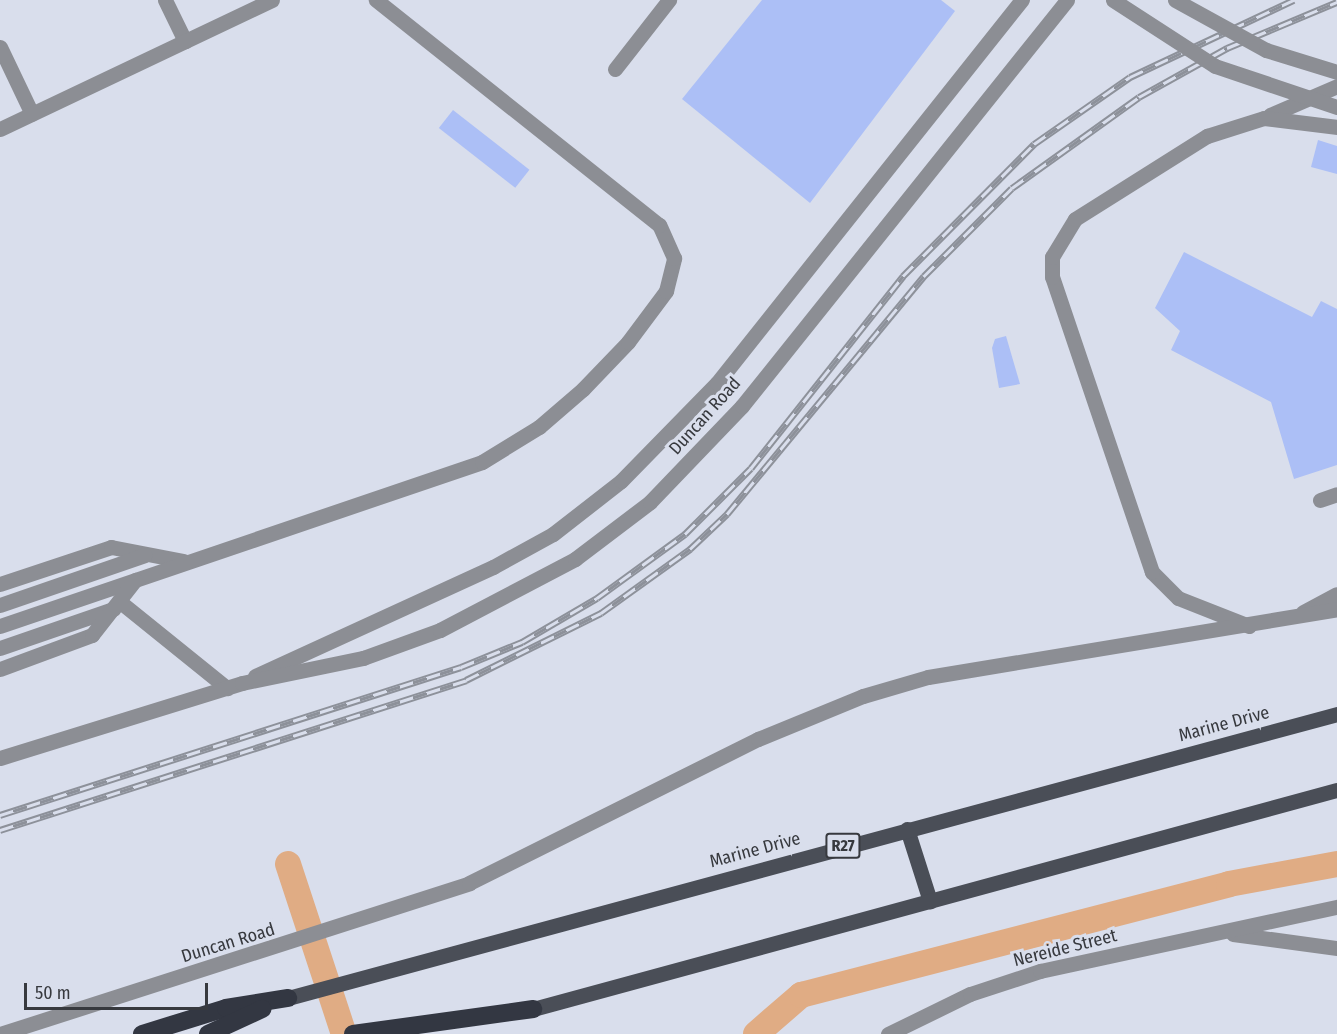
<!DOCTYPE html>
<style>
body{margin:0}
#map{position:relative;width:1337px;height:1034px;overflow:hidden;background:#d9deec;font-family:"Fira Sans Condensed",sans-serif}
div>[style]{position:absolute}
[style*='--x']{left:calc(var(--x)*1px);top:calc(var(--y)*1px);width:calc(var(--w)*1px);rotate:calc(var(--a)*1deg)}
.canal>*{height:26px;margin:-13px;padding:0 13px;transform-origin:13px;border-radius:13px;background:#e0ac84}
.building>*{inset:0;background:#acbff6;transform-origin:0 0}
.minor>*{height:15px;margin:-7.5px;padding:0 7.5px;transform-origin:7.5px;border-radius:7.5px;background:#8c8e94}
.major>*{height:15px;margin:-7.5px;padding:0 7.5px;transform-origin:7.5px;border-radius:7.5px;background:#4a4e57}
.highway>*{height:18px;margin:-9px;padding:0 9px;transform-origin:9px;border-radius:9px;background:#333742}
.rail>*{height:7px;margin-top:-3.5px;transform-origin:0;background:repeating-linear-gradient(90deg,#d9deec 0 14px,#8d919a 0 28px);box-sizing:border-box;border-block:2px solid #8d919a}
.minor-bridge>*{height:15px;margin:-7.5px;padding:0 7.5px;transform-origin:7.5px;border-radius:7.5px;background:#8c8e94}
span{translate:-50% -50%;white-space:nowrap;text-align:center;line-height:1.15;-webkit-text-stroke:6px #d9deec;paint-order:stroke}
.shield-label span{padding:2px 4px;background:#d9deec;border:2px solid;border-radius:4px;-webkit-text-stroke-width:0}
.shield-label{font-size:16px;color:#37393e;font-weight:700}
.street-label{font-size:18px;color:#37393e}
.scale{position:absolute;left:24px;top:983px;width:184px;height:27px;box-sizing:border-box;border:3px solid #37393e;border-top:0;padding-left:8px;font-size:18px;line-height:21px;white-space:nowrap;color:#37393e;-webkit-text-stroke:4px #d9deec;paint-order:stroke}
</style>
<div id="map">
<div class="canal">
<i style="--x:288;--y:864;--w:179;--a:71.8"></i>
<i style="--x:756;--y:1034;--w:60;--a:-40.9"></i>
<i style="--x:801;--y:995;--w:442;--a:-14.5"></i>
<i style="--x:1229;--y:884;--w:110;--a:-10.5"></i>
</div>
<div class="building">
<i style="clip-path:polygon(762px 0,941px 0,955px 11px,810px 203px,682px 99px)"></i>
<i style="left:453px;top:110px;width:97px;height:23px;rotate:38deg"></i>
<i style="clip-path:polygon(1318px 140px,1337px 146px,1337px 174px,1311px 167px)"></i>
<i style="clip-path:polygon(1184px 252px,1312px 317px,1321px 301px,1337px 309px,1337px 465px,1294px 479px,1271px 402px,1171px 350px,1180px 331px,1155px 308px)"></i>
<i style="clip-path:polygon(1006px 336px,1020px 384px,999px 388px,992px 348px,995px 339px)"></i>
</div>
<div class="minor">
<i style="--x:165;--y:0;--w:46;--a:64"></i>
<i style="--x:0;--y:47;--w:74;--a:64.5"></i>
<i style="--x:615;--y:69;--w:88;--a:-52"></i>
<i style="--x:1270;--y:115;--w:73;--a:-23.4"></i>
<i style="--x:0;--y:129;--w:301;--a:-25.4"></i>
<i style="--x:1320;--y:500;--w:18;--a:-19"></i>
<i style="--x:0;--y:584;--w:117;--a:-18.4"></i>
<i style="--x:111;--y:547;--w:74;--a:10.9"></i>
<i style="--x:119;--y:601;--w:139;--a:38.9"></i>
<i style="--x:0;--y:605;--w:153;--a:-19"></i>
<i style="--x:1303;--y:612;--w:38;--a:-28"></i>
<i style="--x:0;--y:626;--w:509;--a:-18.79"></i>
<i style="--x:482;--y:462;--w:67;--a:-31.6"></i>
<i style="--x:539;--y:427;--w:58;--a:-40.8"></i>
<i style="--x:583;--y:389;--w:65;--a:-46.2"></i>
<i style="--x:628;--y:342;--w:64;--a:-53.3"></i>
<i style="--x:666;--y:291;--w:34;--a:-76"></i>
<i style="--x:674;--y:258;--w:36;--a:-114"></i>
<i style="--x:659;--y:225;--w:362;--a:-141.5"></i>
<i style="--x:1249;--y:626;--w:76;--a:-158.5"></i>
<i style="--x:1178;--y:598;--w:37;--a:-135"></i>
<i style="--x:1152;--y:572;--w:311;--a:-108.7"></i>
<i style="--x:1052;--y:277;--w:20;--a:-90"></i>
<i style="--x:1052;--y:257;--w:44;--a:-58.8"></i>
<i style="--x:1075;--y:219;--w:156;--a:-32.2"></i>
<i style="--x:1207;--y:136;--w:60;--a:-17.5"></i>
<i style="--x:1264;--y:118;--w:74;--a:7"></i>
<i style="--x:0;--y:648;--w:120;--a:-19"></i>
<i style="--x:0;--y:669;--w:98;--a:-20.3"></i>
<i style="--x:92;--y:635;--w:70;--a:-52"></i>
<i style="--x:255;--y:676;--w:262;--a:-24.6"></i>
<i style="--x:493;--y:567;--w:68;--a:-28.8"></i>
<i style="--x:553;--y:534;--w:86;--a:-37.9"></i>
<i style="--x:621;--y:481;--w:137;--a:-45.6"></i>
<i style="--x:717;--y:383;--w:490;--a:-51.5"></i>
<i style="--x:0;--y:758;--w:253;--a:-17.2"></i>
<i style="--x:242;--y:683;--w:124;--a:-11.7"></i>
<i style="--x:363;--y:658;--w:82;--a:-20"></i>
<i style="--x:440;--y:630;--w:153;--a:-27.7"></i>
<i style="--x:575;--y:559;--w:94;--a:-37.2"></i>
<i style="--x:650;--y:502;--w:133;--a:-46.2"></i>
<i style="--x:742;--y:406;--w:520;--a:-51.32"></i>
<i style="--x:1233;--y:934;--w:105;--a:7.7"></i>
<i style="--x:0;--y:1034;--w:493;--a:-17.8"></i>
<i style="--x:469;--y:883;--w:323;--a:-26.5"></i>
<i style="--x:758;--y:739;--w:113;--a:-22.3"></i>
<i style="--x:863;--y:696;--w:68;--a:-16.3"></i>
<i style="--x:928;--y:677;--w:415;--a:-9.4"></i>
<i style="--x:888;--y:1034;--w:91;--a:-26"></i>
<i style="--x:970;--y:994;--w:74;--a:-18.2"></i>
<i style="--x:1040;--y:971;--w:304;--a:-12.2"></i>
</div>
<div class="major">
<i style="--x:907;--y:829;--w:76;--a:72.3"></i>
<i style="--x:288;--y:998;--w:1087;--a:-15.15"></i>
<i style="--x:533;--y:1009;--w:833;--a:-15.24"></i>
</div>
<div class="highway">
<i style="--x:142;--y:1034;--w:88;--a:-17.2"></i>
<i style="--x:226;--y:1008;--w:63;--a:-9.2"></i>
<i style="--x:208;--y:1034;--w:60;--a:-24.8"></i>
<i style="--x:353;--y:1034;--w:182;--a:-7.9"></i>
</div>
<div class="rail">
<i style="--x:0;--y:815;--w:484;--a:-17.8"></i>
<i style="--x:461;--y:667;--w:66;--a:-22.3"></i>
<i style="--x:522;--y:642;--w:87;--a:-30.4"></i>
<i style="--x:597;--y:598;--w:109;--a:-36"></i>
<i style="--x:685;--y:534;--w:93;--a:-45"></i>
<i style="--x:751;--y:468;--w:245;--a:-51.6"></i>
<i style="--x:903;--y:276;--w:186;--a:-45.2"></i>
<i style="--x:1034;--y:144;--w:117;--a:-34.9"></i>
<i style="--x:1130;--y:77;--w:181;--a:-25.2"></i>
<i style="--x:0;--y:830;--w:490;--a:-17.8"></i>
<i style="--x:466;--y:680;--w:151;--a:-26.4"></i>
<i style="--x:601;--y:613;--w:110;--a:-35.7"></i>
<i style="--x:690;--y:549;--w:51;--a:-43.4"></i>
<i style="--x:727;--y:514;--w:309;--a:-50.4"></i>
<i style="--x:924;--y:276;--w:124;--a:-45"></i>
<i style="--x:1012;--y:188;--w:156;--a:-35.6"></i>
<i style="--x:1139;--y:97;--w:101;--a:-29.1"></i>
<i style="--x:1227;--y:48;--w:119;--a:-22.7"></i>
</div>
<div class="minor-bridge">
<i style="--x:1113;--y:0;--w:121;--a:32.9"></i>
<i style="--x:1215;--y:66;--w:129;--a:18.6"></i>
<i style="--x:1175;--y:0;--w:104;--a:28.8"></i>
<i style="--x:1266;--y:50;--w:74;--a:17.2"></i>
</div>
<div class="shield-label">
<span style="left:843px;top:846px">R27</span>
</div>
<div class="street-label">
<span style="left:705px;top:416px;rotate:-48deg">Duncan Road</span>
<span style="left:1224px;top:724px;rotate:-15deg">Marine Drive</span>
<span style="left:755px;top:850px;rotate:-15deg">Marine Drive</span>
<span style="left:228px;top:943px;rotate:-17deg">Duncan Road</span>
<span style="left:1065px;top:948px;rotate:-14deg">Nereide Street</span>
</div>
<div class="scale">50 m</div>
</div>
